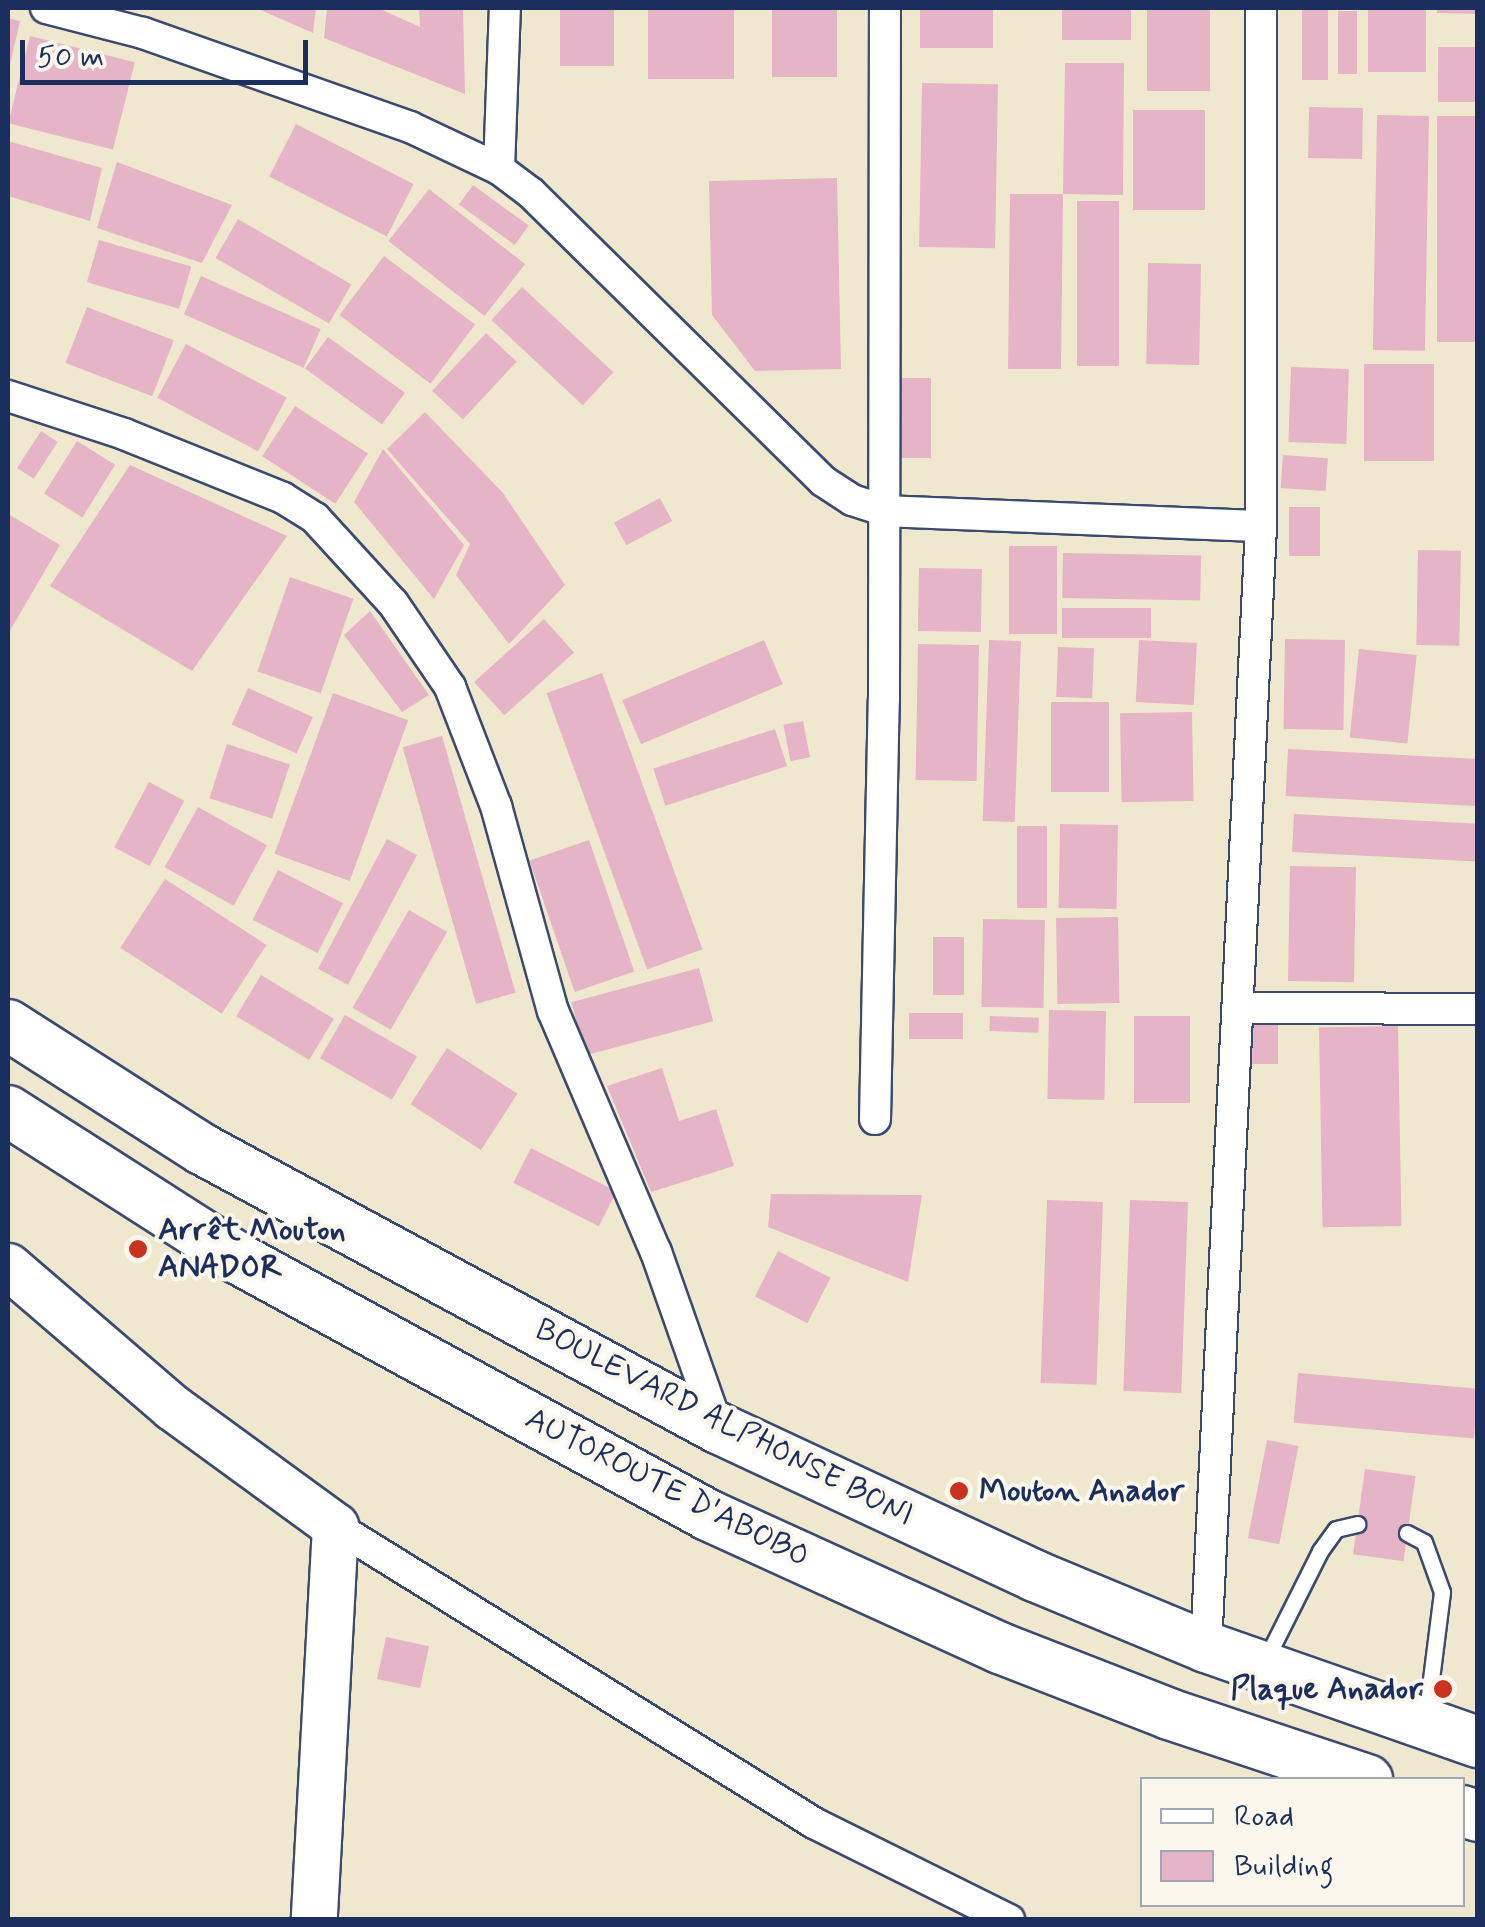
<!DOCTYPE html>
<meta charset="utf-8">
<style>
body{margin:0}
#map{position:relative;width:1485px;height:1927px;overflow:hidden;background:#f0e8ce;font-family:Mynerve,sans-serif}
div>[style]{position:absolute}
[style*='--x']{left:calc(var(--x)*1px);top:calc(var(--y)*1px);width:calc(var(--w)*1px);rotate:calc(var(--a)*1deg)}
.building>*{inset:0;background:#e5b4c7;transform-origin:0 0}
.roads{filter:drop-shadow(2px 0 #3b4b6f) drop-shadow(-2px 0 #3b4b6f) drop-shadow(0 2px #3b4b6f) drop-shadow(0 -2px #3b4b6f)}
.service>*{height:15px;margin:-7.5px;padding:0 7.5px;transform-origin:7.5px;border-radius:7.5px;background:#fff}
.minor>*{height:30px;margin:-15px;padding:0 15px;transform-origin:15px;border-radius:15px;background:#fff}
.secondary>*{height:45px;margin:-22.5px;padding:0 22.5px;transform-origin:22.5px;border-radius:22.5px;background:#fff}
.primary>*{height:50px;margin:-25px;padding:0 25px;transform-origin:25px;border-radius:25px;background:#fff}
.dots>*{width:28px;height:28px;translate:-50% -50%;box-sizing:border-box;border:5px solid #fbf7ec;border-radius:50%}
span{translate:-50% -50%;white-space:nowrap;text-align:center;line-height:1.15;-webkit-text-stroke:8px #fbf7ec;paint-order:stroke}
.poi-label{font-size:32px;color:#1b2f5e;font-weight:700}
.left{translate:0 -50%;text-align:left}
.right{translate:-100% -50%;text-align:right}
.street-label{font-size:32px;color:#1b2f5e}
.frame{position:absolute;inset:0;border:10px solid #1b2f5e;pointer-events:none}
.legend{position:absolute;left:1140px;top:1777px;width:325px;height:130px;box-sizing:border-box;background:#fbf7ec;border:2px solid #a1a7b3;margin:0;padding:12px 18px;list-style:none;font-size:30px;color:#1b2f5e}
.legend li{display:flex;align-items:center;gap:20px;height:50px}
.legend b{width:50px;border:2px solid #a1a7b3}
.scale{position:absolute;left:20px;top:40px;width:288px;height:45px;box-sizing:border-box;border:5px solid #1b2f5e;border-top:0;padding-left:12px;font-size:30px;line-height:35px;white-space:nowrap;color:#1b2f5e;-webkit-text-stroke:8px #fbf7ec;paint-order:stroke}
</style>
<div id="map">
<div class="building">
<i style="clip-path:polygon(256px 8px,316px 8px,313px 33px)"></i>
<i style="clip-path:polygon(327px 8px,378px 8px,420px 27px,419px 8px,463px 8px,465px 94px,324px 38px)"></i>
<i style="left:560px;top:8px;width:54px;height:58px"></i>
<i style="left:648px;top:8px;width:86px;height:71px"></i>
<i style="left:772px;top:8px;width:65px;height:69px"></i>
<i style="left:920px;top:8px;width:73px;height:40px"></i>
<i style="left:1062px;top:8px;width:69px;height:32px"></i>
<i style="left:1147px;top:8px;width:63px;height:83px"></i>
<i style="left:1302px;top:8px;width:26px;height:72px"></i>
<i style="left:1368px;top:8px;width:58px;height:64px"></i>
<i style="clip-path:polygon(1437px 8px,1477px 8px,1477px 14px,1437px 13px)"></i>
<i style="left:1338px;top:11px;width:19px;height:63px"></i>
<i style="clip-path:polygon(8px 18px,20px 21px,9px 69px,8px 69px)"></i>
<i style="left:30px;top:36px;width:108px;height:90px;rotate:14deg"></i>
<i style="left:1438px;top:47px;width:39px;height:55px"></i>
<i style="clip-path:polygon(1065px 63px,1124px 63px,1123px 195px,1063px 194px,1061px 369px,1008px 369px,1010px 194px,1063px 194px)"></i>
<i style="left:922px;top:83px;width:76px;height:164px;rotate:1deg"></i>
<i style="left:1309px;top:107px;width:54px;height:51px;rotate:1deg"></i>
<i style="left:1133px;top:110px;width:72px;height:100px"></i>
<i style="left:1377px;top:115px;width:52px;height:235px;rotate:1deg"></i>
<i style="left:1437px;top:116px;width:41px;height:226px"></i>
<i style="left:296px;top:124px;width:132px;height:59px;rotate:27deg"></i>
<i style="clip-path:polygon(8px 141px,102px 168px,90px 221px,8px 196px)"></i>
<i style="clip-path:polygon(117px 162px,232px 205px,202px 263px,97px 228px)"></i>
<i style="clip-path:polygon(837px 178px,841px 369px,755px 371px,712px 315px,709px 181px)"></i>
<i style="left:473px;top:185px;width:69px;height:24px;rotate:36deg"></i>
<i style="left:429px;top:189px;width:122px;height:66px;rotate:38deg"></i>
<i style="left:1077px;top:201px;width:42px;height:165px"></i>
<i style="left:238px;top:219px;width:131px;height:45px;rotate:30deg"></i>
<i style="left:99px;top:240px;width:96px;height:44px;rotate:16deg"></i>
<i style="left:384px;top:256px;width:114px;height:74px;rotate:37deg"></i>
<i style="left:1148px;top:263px;width:53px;height:101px;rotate:1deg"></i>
<i style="left:201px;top:276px;width:131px;height:42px;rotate:24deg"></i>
<i style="left:522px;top:287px;width:125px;height:45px;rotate:43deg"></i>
<i style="left:87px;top:307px;width:93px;height:60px;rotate:21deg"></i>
<i style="left:486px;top:333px;width:42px;height:79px;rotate:43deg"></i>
<i style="left:328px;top:337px;width:95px;height:39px;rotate:36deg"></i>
<i style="left:186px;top:344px;width:114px;height:61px;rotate:28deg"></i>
<i style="left:1364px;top:364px;width:70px;height:97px"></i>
<i style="left:1291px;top:367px;width:58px;height:75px;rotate:2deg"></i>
<i style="left:900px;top:378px;width:31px;height:80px"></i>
<i style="left:295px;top:406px;width:87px;height:60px;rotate:33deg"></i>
<i style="clip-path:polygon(425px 412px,503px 493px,565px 585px,509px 644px,456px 575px,470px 544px,387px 449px)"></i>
<i style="left:41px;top:431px;width:20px;height:44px;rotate:33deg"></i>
<i style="left:77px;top:441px;width:45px;height:62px;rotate:32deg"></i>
<i style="clip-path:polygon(383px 449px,464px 545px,434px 599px,354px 502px)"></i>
<i style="left:1283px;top:455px;width:45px;height:33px;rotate:4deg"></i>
<i style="clip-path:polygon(130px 465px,287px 536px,192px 671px,50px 586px)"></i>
<i style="left:660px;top:498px;width:26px;height:52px;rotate:62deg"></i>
<i style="left:1289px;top:507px;width:31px;height:49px"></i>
<i style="clip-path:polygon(8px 514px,60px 545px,8px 634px)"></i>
<i style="left:1009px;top:546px;width:48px;height:88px"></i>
<i style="left:1418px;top:550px;width:43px;height:95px;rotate:1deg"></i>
<i style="left:1063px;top:553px;width:138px;height:45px;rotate:1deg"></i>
<i style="left:919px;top:568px;width:63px;height:63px;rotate:1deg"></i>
<i style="left:290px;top:577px;width:67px;height:100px;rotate:19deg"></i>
<i style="left:1062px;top:608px;width:89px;height:30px"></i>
<i style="clip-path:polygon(370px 611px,429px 695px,402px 712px,344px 635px)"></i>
<i style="left:544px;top:619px;width:45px;height:94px;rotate:48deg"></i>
<i style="left:1285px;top:639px;width:60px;height:90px;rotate:1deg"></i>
<i style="left:764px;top:640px;width:48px;height:154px;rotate:67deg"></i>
<i style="left:989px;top:640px;width:32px;height:181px;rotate:2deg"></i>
<i style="left:1139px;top:640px;width:58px;height:62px;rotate:3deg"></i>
<i style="left:918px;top:644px;width:61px;height:136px;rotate:1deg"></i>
<i style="left:1058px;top:647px;width:36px;height:50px;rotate:2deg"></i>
<i style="left:1359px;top:649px;width:58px;height:89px;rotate:6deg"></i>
<i style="left:602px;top:673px;width:294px;height:59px;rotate:70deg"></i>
<i style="left:248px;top:688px;width:71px;height:40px;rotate:24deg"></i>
<i style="left:333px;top:693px;width:80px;height:171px;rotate:20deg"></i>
<i style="left:1051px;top:702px;width:58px;height:90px"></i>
<i style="left:1192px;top:712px;width:89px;height:72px;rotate:89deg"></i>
<i style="left:803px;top:721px;width:37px;height:20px;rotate:79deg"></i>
<i style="left:775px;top:729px;width:39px;height:128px;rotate:72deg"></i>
<i style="left:442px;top:736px;width:267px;height:41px;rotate:74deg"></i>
<i style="left:227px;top:744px;width:66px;height:57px;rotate:18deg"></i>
<i style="left:1288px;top:749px;width:190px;height:47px;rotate:3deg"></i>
<i style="left:149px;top:782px;width:40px;height:74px;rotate:28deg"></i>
<i style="left:198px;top:807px;width:79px;height:69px;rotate:29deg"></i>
<i style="left:1294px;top:814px;width:184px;height:38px;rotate:3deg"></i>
<i style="left:1060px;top:824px;width:58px;height:84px;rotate:1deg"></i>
<i style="left:1017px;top:826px;width:30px;height:82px"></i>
<i style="left:387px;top:839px;width:34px;height:147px;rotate:28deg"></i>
<i style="left:589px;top:840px;width:139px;height:63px;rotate:71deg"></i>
<i style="left:1290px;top:866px;width:66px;height:115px;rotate:1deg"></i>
<i style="left:278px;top:870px;width:73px;height:56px;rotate:27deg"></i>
<i style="left:165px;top:879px;width:121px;height:82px;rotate:33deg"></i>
<i style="left:409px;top:910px;width:44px;height:113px;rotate:30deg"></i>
<i style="left:1118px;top:917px;width:86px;height:62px;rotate:89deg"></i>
<i style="left:983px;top:919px;width:62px;height:88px;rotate:1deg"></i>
<i style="left:933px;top:937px;width:31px;height:58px"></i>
<i style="left:699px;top:968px;width:55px;height:132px;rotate:75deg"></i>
<i style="left:261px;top:975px;width:85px;height:48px;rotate:31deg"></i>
<i style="left:1049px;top:1010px;width:57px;height:89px;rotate:1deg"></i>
<i style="left:963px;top:1013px;width:26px;height:54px;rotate:90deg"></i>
<i style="left:345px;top:1015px;width:83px;height:50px;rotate:30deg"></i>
<i style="left:990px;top:1016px;width:49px;height:15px;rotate:2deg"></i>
<i style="left:1134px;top:1016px;width:56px;height:87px"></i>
<i style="left:1250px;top:1019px;width:28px;height:45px"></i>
<i style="left:1398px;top:1026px;width:200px;height:79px;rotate:89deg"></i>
<i style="left:447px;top:1048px;width:84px;height:67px;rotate:33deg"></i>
<i style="clip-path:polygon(662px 1068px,679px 1121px,716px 1109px,734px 1166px,651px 1192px,607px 1086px)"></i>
<i style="left:531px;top:1148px;width:96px;height:39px;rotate:27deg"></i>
<i style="clip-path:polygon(771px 1194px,922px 1195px,908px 1282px,768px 1227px)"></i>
<i style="left:1047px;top:1200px;width:56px;height:183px;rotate:2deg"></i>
<i style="left:1130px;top:1200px;width:58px;height:191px;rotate:2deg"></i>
<i style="left:778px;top:1251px;width:59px;height:51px;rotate:27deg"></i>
<i style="left:1298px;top:1373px;width:181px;height:50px;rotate:5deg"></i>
<i style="left:1267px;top:1440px;width:32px;height:100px;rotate:11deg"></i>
<i style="left:1365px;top:1469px;width:51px;height:86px;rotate:8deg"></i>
<i style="left:386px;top:1637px;width:44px;height:43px;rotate:12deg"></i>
</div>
<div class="roads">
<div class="service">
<i style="--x:1407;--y:1533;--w:19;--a:28"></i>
<i style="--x:1424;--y:1542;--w:53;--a:70.2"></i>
<i style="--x:1442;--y:1592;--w:128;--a:97.2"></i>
<i style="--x:1266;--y:1659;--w:121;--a:-63.4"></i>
<i style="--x:1320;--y:1551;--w:27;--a:-54"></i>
<i style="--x:1336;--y:1529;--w:22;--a:-13"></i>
</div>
<div class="minor">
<i style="--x:46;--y:8;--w:100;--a:14.5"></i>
<i style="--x:143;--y:33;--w:283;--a:19.4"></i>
<i style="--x:410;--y:127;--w:98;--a:25.3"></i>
<i style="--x:499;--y:169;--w:40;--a:37"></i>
<i style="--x:531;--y:193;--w:410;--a:44.6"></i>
<i style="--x:823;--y:481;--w:35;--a:33"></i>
<i style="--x:852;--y:500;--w:35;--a:18"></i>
<i style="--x:885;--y:511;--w:376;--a:2.3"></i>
<i style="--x:499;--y:169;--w:161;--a:-87.9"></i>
<i style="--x:8;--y:396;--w:122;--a:18.1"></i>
<i style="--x:124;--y:434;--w:171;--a:21.9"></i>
<i style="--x:283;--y:498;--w:38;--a:32"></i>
<i style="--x:315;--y:518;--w:115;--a:47.5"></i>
<i style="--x:393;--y:603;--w:102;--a:55.8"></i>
<i style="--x:450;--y:687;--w:128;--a:68.9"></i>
<i style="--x:496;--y:806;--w:213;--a:74.5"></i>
<i style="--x:553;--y:1011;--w:262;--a:66.9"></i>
<i style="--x:656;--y:1252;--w:187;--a:70.6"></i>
<i style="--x:1238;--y:1008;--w:240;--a:0.2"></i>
<i style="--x:875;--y:1119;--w:419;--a:-88.8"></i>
<i style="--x:884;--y:700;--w:692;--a:-89.92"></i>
<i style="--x:335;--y:1526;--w:564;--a:31.8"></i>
<i style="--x:814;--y:1823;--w:218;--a:26.4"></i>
<i style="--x:1206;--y:1647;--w:1122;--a:-87.19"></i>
<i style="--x:1261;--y:526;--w:518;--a:-90"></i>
</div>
<div class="secondary">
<i style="--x:8;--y:1266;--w:216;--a:40.7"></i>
<i style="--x:172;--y:1407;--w:202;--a:36.1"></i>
<i style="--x:335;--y:1526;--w:395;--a:93.1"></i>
</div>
<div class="primary">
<i style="--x:8;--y:1025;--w:230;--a:32.6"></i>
<i style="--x:202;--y:1149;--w:587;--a:28.4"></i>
<i style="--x:718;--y:1428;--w:350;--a:25"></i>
<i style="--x:1035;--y:1576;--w:185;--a:22.5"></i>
<i style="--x:1206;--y:1647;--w:288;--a:19.3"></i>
<i style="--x:8;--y:1111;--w:274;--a:32.6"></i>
<i style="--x:239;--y:1259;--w:534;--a:28.63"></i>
<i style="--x:708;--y:1515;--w:321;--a:24.5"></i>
<i style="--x:1000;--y:1648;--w:181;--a:21.3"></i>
<i style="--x:1169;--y:1714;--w:209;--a:18.4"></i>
<i style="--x:1462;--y:1811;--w:17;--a:17"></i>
</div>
</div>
<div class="dots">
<i style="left:138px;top:1249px;background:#c8321e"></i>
<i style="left:959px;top:1491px;background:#c8321e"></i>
<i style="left:1443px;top:1689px;background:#c8321e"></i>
</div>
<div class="poi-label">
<span class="left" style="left:158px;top:1249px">Arrêt Mouton<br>ANADOR</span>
<span class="left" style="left:979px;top:1491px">Mouton Anador</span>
<span class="right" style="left:1423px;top:1689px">Plaque Anador</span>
</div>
<div class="street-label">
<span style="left:724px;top:1423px;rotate:27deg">BOULEVARD ALPHONSE BONI</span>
<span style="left:667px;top:1488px;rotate:27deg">AUTOROUTE D'ABOBO</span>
</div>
<div class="frame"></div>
<ul class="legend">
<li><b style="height:12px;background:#fff"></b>Road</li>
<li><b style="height:28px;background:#e5b4c7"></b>Building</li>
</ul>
<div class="scale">50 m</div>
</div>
